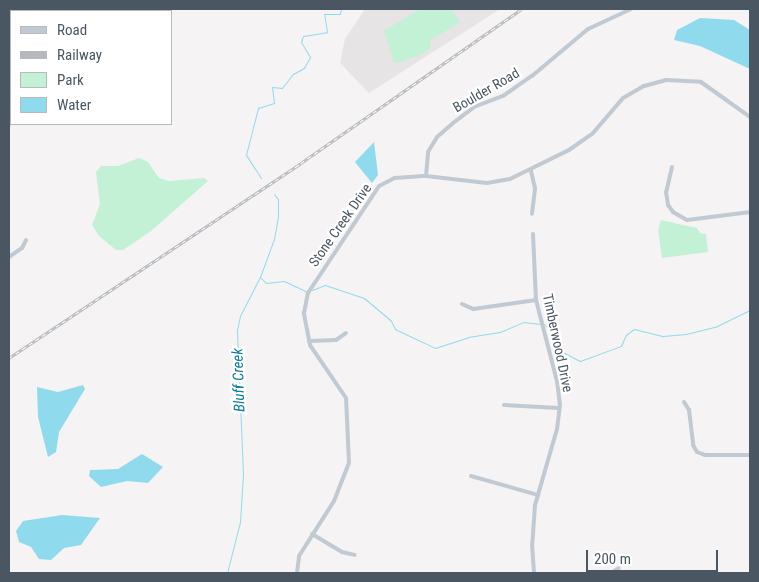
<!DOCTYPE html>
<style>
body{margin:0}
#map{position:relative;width:759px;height:582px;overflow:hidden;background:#f5f3f3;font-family:"Roboto Condensed",sans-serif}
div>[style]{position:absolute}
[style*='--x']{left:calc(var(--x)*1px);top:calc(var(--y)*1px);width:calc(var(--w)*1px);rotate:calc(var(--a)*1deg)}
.education>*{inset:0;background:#e6e4e5}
.green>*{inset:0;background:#c3f1d5}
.water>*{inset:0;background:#90daee}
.stream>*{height:1px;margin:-0.5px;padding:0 0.5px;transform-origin:0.5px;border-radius:0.5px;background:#90daee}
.minor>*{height:4px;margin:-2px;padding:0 2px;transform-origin:2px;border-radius:2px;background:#c1cad2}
.rail>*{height:3px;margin-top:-1.5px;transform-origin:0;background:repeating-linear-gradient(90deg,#fff 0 4px,#b5b8bd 0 8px);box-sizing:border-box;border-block:1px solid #b5b8bd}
span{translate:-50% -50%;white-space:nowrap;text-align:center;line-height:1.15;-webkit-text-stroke:4.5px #fff;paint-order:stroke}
.street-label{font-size:14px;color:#4a5661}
.water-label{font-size:15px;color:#0c7c9b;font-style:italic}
.frame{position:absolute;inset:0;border:10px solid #4a5661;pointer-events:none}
.legend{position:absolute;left:10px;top:10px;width:162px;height:115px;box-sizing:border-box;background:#fff;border:1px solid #b7bbc0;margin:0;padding:6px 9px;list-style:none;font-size:15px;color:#4a5661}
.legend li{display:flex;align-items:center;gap:10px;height:25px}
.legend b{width:25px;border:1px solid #b7bbc0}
.scale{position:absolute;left:586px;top:550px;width:132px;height:22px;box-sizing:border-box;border:2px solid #4a5661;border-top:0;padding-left:6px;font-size:15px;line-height:18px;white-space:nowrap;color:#4a5661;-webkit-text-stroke:4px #fff;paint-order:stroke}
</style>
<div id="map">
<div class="education">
<i style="clip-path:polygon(365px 9px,500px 9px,369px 93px,340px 63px,345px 39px)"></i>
</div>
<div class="green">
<i style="clip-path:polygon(420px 9px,452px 9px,460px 22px,430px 41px,430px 49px,423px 54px,398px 63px,394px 62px,384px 31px)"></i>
<i style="clip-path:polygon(139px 158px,148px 162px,159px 178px,169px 181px,204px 178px,208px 181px,151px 231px,123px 250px,116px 250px,99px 236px,92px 225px,100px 204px,96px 172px,101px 166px,118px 166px)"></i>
<i style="clip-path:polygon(661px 220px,697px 228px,700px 233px,706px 234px,708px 252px,662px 258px,658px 230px)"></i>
</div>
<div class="water">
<i style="clip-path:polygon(700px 18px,734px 20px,750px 30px,750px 69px,700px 46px,674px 40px,677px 30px)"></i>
<i style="clip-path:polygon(374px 142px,378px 175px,372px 183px,355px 162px)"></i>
<i style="clip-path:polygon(83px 385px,85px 389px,59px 432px,56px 452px,48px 457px,38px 417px,37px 387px,58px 392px)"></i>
<i style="clip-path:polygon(142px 454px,163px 467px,148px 483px,127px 481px,101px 487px,89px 476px,90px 470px,118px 469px)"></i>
<i style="clip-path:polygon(62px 515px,100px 518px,81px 545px,64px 548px,51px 560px,39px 559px,31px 547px,19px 542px,16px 531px,23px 521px)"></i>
</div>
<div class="stream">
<i style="--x:261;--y:178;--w:27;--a:-123"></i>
<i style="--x:246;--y:155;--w:49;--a:-75.7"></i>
<i style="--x:258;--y:108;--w:17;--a:-17"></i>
<i style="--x:274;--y:103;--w:16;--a:-97"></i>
<i style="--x:272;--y:87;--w:10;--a:6"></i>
<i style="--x:282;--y:88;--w:18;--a:-52"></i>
<i style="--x:293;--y:74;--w:13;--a:-29"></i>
<i style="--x:304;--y:68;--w:13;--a:-61"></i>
<i style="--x:310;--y:57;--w:17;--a:-121"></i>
<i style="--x:301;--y:42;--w:6;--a:-72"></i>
<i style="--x:303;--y:36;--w:24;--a:-9"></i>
<i style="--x:327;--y:32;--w:18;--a:-99"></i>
<i style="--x:324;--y:14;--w:16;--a:0"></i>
<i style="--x:340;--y:14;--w:5;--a:-79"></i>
<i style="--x:260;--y:277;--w:8;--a:45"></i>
<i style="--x:266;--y:283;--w:18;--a:-6"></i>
<i style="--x:284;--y:281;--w:26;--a:25"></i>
<i style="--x:312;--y:290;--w:14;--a:-21"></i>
<i style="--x:325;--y:285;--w:41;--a:18.4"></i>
<i style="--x:364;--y:298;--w:35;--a:40"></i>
<i style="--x:391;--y:321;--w:9;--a:63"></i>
<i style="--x:395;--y:329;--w:44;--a:25.4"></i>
<i style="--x:435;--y:348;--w:35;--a:-18"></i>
<i style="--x:468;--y:337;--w:32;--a:-9"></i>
<i style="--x:500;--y:332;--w:26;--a:-23"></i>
<i style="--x:524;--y:322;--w:16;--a:7"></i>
<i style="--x:544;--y:324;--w:25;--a:47"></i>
<i style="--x:561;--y:342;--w:8;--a:104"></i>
<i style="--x:559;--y:350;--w:24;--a:28"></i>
<i style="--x:580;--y:361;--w:44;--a:-20.1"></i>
<i style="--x:621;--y:346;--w:12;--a:-66"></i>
<i style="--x:626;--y:335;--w:10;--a:-37"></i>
<i style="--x:634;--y:329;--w:30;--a:14"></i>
<i style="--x:663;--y:336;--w:23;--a:-5"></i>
<i style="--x:686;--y:334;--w:32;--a:-14"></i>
<i style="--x:717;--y:326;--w:37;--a:-26"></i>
<i style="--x:227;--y:573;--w:53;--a:-75.7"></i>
<i style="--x:240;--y:522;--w:48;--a:-86.4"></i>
<i style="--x:243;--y:474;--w:144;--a:-92.4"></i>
<i style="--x:237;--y:330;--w:14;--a:-78"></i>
<i style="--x:240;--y:316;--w:44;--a:-62.9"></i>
<i style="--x:260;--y:277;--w:40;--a:-69.8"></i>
<i style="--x:274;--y:239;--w:23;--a:-80"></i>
<i style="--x:278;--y:216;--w:17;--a:-90"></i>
<i style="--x:278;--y:199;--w:6;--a:-129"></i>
</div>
<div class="minor">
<i style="--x:9;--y:125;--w:4;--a:-56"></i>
<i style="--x:672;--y:167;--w:26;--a:103"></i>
<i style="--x:666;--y:192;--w:13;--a:81"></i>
<i style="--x:668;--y:205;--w:9;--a:54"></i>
<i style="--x:673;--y:212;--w:16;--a:30"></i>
<i style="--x:687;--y:220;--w:64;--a:-7.2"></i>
<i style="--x:531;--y:171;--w:18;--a:77"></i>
<i style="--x:535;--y:189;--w:25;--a:97"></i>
<i style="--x:426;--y:176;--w:24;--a:-85"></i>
<i style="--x:428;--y:152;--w:17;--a:-59"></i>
<i style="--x:437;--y:137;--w:21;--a:-41"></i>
<i style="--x:453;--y:123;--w:26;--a:-37"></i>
<i style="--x:474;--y:107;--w:31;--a:-21"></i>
<i style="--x:503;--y:96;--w:35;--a:-35"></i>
<i style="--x:532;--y:76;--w:73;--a:-40"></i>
<i style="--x:588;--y:29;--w:47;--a:-24.9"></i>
<i style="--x:533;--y:234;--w:66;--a:87.4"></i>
<i style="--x:536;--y:300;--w:84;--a:75.5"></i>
<i style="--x:557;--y:381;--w:24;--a:83"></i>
<i style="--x:560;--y:405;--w:24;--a:97"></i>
<i style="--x:557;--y:429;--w:79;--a:106.1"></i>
<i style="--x:535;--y:505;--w:39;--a:94"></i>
<i style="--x:532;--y:544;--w:29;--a:86"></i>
<i style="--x:9;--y:257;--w:16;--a:-35"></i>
<i style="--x:22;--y:248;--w:9;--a:-63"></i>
<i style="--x:462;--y:304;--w:12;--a:24"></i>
<i style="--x:473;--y:309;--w:64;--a:-8.1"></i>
<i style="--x:309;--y:341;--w:27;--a:-2"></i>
<i style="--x:336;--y:340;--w:12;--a:-35"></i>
<i style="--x:684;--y:402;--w:9;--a:58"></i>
<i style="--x:689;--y:410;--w:35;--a:83"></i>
<i style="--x:693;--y:445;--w:8;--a:60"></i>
<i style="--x:697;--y:452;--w:9;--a:21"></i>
<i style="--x:705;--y:455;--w:45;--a:0"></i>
<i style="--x:504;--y:405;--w:55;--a:3.1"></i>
<i style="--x:471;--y:476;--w:70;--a:15.8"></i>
<i style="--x:312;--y:534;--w:35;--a:31"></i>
<i style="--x:342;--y:552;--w:13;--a:13"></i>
<i style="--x:297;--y:573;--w:17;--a:-83"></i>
<i style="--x:299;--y:556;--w:65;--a:-57.5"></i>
<i style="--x:334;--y:501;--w:41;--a:-68.5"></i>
<i style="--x:349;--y:463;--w:65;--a:-92.6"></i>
<i style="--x:346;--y:398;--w:64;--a:-124.2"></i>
<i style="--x:310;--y:345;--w:33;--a:-101"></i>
<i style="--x:304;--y:313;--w:20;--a:-79"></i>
<i style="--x:308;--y:293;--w:128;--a:-56.4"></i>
<i style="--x:379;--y:186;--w:18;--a:-27"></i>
<i style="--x:395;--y:178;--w:31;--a:-4"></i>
<i style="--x:426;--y:176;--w:61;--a:6.5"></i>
<i style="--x:487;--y:183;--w:23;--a:-10"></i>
<i style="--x:510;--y:179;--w:66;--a:-26.2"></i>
<i style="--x:569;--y:150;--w:29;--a:-35"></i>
<i style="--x:593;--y:133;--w:46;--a:-49.4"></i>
<i style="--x:623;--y:98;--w:24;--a:-30"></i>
<i style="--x:644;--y:86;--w:23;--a:-15"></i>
<i style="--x:666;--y:80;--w:35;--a:3"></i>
<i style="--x:701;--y:82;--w:60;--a:35.5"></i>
<i style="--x:611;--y:573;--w:9;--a:-32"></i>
</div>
<div class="rail">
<i style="--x:9;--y:358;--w:351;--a:-33.7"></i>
<i style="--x:301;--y:163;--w:269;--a:-34.9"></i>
</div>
<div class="street-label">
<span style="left:486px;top:90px;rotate:-30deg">Boulder Road</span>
<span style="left:340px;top:225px;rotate:-55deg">Stone Creek Drive</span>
<span style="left:558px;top:343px;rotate:78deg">Timberwood Drive</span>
</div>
<div class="water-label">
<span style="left:239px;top:380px;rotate:-92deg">Bluff Creek</span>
</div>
<div class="frame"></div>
<ul class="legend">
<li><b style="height:6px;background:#c1cad2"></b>Road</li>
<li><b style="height:6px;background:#b5b8bd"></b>Railway</li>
<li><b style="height:14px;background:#c3f1d5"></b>Park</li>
<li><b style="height:14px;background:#90daee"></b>Water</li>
</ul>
<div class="scale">200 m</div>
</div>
